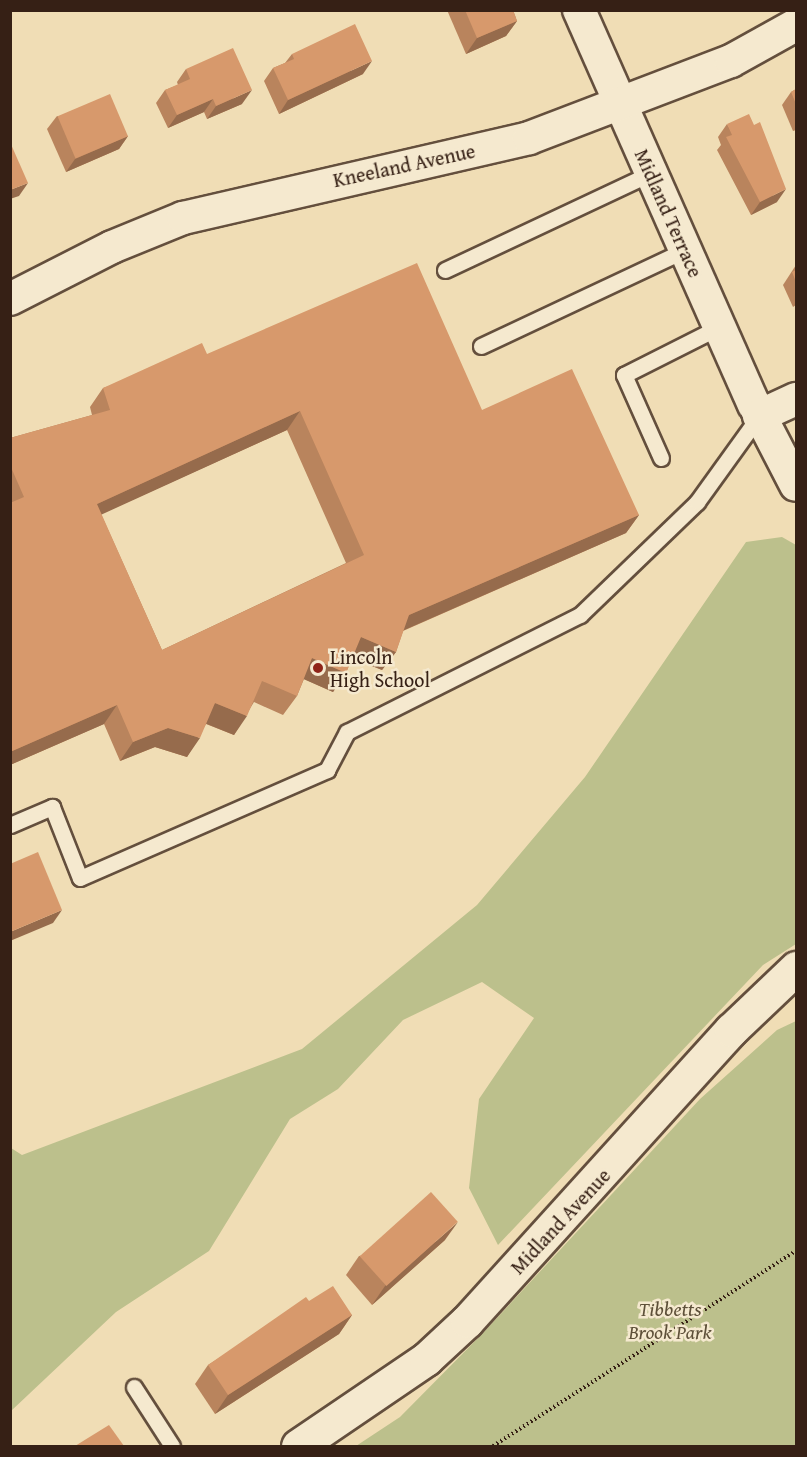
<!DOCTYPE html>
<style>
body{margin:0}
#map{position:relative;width:807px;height:1457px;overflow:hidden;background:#f0ddb5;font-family:"Gentium Book Plus",serif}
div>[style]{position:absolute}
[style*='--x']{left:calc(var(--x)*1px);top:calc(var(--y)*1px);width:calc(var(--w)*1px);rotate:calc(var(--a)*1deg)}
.green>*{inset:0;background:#bcc08c}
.path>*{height:4px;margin-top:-2px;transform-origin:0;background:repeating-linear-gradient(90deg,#362015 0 1.5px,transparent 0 4.5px)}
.roads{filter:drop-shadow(2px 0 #644f3d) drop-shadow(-2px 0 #644f3d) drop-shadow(0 2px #644f3d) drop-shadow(0 -2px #644f3d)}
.service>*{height:15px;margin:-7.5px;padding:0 7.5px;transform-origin:7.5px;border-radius:7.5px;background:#f5e9cf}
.minor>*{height:32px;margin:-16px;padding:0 16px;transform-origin:16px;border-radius:16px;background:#f5e9cf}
.tertiary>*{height:33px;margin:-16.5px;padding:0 16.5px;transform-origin:16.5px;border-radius:16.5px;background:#f5e9cf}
.wall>*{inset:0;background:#b9845d}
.shaded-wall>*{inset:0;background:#966b4c}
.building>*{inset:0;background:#d7996c;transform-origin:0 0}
.dots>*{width:16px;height:16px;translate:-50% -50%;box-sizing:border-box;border:3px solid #f5e9cf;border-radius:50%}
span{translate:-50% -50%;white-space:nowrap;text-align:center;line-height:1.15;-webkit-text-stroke:5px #f5e9cf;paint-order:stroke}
.street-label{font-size:20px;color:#362015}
.poi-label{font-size:20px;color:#362015}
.left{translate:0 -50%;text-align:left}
.park-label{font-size:20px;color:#5e5039;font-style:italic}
.frame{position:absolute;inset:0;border:12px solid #362015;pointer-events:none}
</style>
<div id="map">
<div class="green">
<i style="clip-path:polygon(782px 537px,796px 545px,796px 944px,763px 965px,498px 1245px,469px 1188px,479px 1099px,534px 1018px,482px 982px,403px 1020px,338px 1089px,290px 1119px,209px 1251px,116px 1312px,11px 1411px,11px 1148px,22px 1155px,302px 1049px,477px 905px,585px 777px,746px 542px)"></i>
<i style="clip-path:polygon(796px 1021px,796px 1446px,356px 1446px,400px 1417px,483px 1333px,700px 1099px,777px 1030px)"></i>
</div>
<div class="path">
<i style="--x:493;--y:1446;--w:360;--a:-32.8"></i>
</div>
<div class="roads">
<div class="service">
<i style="--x:445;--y:270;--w:228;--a:-25.2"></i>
<i style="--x:481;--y:346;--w:225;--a:-25.2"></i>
<i style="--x:661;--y:458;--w:91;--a:-114"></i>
<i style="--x:624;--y:375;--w:106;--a:-26.8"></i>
<i style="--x:10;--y:825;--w:46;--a:-23.2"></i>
<i style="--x:52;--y:807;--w:76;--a:68.5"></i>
<i style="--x:80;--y:878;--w:270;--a:-23.6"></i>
<i style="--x:327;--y:770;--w:43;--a:-62.2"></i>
<i style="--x:347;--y:732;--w:261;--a:-26.7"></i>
<i style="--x:580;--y:615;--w:163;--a:-44"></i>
<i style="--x:697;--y:502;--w:106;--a:-54.2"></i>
<i style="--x:134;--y:1387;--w:70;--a:57.2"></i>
</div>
<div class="minor">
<i style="--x:579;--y:10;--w:431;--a:66.1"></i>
<i style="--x:754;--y:404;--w:91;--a:62.6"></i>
<i style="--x:10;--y:299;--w:114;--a:-27"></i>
<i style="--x:112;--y:247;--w:77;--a:-22.2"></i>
<i style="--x:183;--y:218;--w:355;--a:-13"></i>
<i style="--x:529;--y:138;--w:216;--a:-20.9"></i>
<i style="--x:731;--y:61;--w:74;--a:-29"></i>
<i style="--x:759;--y:416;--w:41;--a:-24.7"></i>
</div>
<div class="tertiary">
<i style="--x:298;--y:1446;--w:155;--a:-34.2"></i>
<i style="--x:426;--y:1359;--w:56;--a:-42.8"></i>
<i style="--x:467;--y:1321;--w:393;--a:-47.8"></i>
<i style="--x:731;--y:1030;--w:90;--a:-43.6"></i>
</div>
</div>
<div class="wall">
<i style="clip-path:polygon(447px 10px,513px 10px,517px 21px,506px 36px,466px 54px)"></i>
<i style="clip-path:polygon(292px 54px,363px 74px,279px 114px,264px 81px,273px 68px,285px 63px)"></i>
<i style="clip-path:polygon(186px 69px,242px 104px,207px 119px,204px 112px,168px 128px,156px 103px,165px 90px,178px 85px,177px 82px)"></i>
<i style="clip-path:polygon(796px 89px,796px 130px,793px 131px,782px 105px,791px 92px)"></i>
<i style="clip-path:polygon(57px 116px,128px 136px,119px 149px,66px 172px,47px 129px)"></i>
<i style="clip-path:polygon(727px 124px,777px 202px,751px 215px,717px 150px,721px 145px,718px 137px)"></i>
<i style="clip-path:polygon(796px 265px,796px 305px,793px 307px,783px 285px)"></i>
<i style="clip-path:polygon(evenodd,207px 354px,482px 410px,639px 515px,626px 533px,403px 631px,396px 652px,382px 670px,352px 658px,346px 673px,333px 692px,304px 679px,297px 696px,283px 715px,254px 702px,234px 735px,206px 724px,187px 757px,155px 747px,120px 761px,104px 724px,10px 765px,10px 438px,92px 415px,90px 407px,103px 388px,207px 354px,287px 430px,346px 563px,162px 650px,101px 514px,287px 430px)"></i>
<i style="clip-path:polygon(445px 1240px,372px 1305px,346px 1275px,359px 1256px)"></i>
<i style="clip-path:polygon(309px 1301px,352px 1315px,339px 1334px,215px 1414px,195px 1384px,208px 1365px)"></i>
</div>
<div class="shaded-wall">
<i style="clip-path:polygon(517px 21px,506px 36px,466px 54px,477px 38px)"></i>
<i style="clip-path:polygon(372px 61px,363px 74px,279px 114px,288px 100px)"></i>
<i style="clip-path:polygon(252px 90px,242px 104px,207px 119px,216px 106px)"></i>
<i style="clip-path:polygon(213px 99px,204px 112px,168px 128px,177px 115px)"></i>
<i style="clip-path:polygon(128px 136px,119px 149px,66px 172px,75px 159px)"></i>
<i style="clip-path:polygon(28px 183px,19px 196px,10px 199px,10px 190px)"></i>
<i style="clip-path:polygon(786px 189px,777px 202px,751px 215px,760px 202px)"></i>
<i style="clip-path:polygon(300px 411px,287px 430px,83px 523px,97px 504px)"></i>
<i style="clip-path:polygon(639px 515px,626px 533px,395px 634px,409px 615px)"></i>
<i style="clip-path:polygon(361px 637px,396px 652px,382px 670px,348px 656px)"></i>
<i style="clip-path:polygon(312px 658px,346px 673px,333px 692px,299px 677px)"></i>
<i style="clip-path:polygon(215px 703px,247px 716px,234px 735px,202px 722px)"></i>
<i style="clip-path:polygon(117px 705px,104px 724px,10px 765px,10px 752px)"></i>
<i style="clip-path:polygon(168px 728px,200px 738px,187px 757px,155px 747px,120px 761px,133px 742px)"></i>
<i style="clip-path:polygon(62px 910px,53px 923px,10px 941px,10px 932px)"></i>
<i style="clip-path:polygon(458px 1222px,445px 1240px,372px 1305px,385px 1286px)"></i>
<i style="clip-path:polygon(352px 1315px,339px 1334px,215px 1414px,228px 1395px)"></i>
</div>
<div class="building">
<i style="clip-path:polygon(465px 10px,513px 10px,517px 21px,477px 38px)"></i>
<i style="clip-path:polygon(355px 24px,372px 61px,288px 100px,273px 68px,294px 59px,292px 54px)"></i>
<i style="clip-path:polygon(233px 48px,252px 90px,216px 106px,213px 99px,177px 115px,165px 90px,190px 79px,186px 69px)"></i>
<i style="clip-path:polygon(796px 89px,796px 104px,791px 92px)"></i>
<i style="left:110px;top:94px;width:46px;height:57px;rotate:67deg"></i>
<i style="clip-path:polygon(749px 114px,754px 125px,760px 122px,786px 189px,760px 202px,726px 137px,732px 135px,727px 124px)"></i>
<i style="clip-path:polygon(10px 142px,28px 183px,10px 190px)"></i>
<i style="clip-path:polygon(evenodd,417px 263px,482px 410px,572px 369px,639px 515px,409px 615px,396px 652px,361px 637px,346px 673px,312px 658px,297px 696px,262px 681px,247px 716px,215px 703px,200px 738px,168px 728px,133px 742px,117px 705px,10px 752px,10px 503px,24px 497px,10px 465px,10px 438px,110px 410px,103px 388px,202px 343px,207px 354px,417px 263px,300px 411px,364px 555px,162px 650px,97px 504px,300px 411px)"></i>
<i style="clip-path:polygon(796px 270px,796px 282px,792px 272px)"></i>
<i style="clip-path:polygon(38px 852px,62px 910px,10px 932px,10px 864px)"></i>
<i style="left:431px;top:1192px;width:40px;height:96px;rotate:48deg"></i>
<i style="clip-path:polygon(333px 1286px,352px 1315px,228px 1395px,208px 1365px,306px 1297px,309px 1301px)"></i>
<i style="clip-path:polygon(109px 1425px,124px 1446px,75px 1446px)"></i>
</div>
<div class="dots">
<i style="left:318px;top:668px;background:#8f2418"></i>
</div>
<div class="street-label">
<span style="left:404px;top:165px;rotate:-12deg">Kneeland Avenue</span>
<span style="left:669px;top:213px;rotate:66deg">Midland Terrace</span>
<span style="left:560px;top:1221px;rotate:-47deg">Midland Avenue</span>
</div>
<div class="poi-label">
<span class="left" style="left:330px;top:668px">Lincoln<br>High School</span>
</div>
<div class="park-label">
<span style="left:670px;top:1320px">Tibbetts<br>Brook Park</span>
</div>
<div class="frame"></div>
</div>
